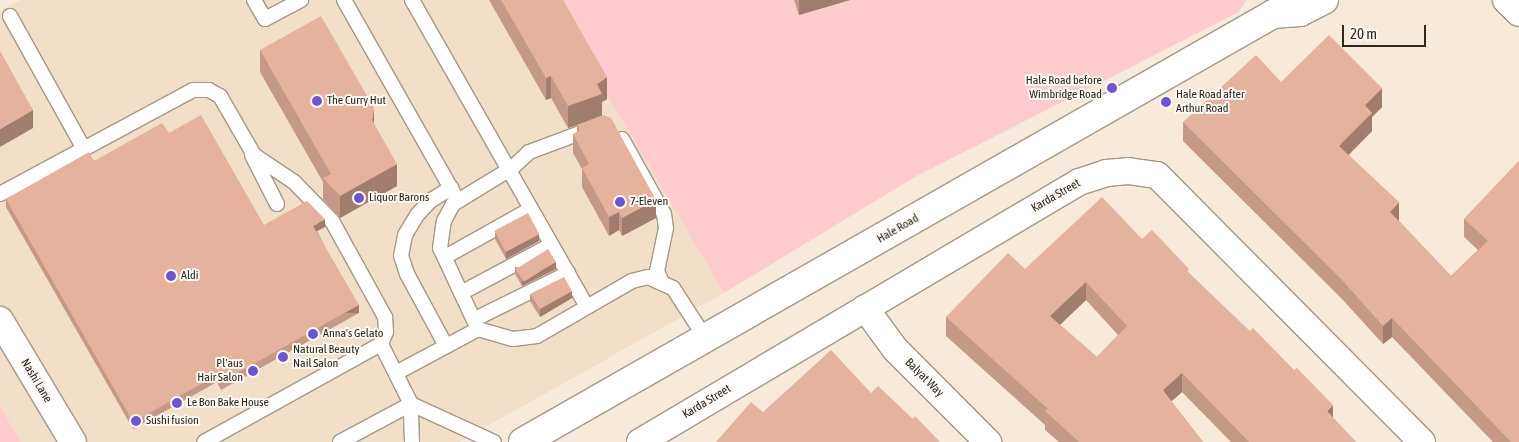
<!DOCTYPE html>
<style>
body{margin:0}
#map{position:relative;width:1519px;height:442px;overflow:hidden;background:#f8eada;font-family:"Asap Condensed",sans-serif}
div>[style]{position:absolute}
[style*='--x']{left:calc(var(--x)*1px);top:calc(var(--y)*1px);width:calc(var(--w)*1px);rotate:calc(var(--a)*1deg)}
.built>*{inset:0;background:#f1dfc9}
.green>*{inset:0;background:#fecccf}
.roads{filter:drop-shadow(1px 0 #a49889) drop-shadow(-1px 0 #a49889) drop-shadow(0 1px #a49889) drop-shadow(0 -1px #a49889)}
.lane>*{height:14px;margin:-7px;padding:0 7px;transform-origin:7px;border-radius:7px;background:#fff}
.street>*{height:26px;margin:-13px;padding:0 13px;transform-origin:13px;border-radius:13px;background:#fff}
.secondary>*{height:28px;margin:-14px;padding:0 14px;transform-origin:14px;border-radius:14px;background:#fff}
.wall>*{inset:0;background:#c49987}
.shaded-wall>*{inset:0;background:#a07d6e;transform-origin:0 0}
.building>*{inset:0;background:#e4b29d;transform-origin:0 0}
.dots>*{width:14px;height:14px;translate:-50% -50%;box-sizing:border-box;border:2px solid #fef9f3;border-radius:50%}
span{translate:-50% -50%;white-space:nowrap;text-align:center;line-height:1.15;-webkit-text-stroke:4px #fef9f3;paint-order:stroke}
.poi-label{font-size:12px;color:#2c2822}
.right{translate:-100% -50%;text-align:right}
.left{translate:0 -50%;text-align:left}
.street-label{font-size:12px;color:#2c2822}
.scale{position:absolute;left:1342px;top:25px;width:84px;height:22px;box-sizing:border-box;border:2px solid #2c2822;border-top:0;padding-left:6px;font-size:15px;line-height:18px;white-space:nowrap;color:#2c2822;-webkit-text-stroke:4px #fef9f3;paint-order:stroke}
</style>
<div id="map">
<div class="built">
<i style="clip-path:polygon(20px 0,551px 0,724px 293px,459px 442px,21px 442px,0 406px,0 11px)"></i>
</div>
<div class="green">
<i style="clip-path:polygon(551px 0,1246px 0,1239px 12px,915px 177px,724px 293px)"></i>
<i style="clip-path:polygon(0 406px,21px 442px,0 442px)"></i>
</div>
<div class="roads">
<div class="lane">
<i style="--x:254;--y:0;--w:22;--a:60"></i>
<i style="--x:265;--y:19;--w:41;--a:-27.8"></i>
<i style="--x:344;--y:0;--w:231;--a:60.4"></i>
<i style="--x:412;--y:0;--w:353;--a:60.3"></i>
<i style="--x:10;--y:16;--w:150;--a:60.9"></i>
<i style="--x:622;--y:139;--w:86;--a:60.8"></i>
<i style="--x:664;--y:214;--w:14;--a:82"></i>
<i style="--x:666;--y:228;--w:44;--a:101.8"></i>
<i style="--x:657;--y:271;--w:10;--a:66"></i>
<i style="--x:252;--y:155;--w:55;--a:63"></i>
<i style="--x:0;--y:194;--w:219;--a:-28.3"></i>
<i style="--x:193;--y:90;--w:16;--a:0"></i>
<i style="--x:209;--y:90;--w:13;--a:29"></i>
<i style="--x:220;--y:96;--w:68;--a:60"></i>
<i style="--x:254;--y:155;--w:48;--a:34"></i>
<i style="--x:294;--y:182;--w:54;--a:45.7"></i>
<i style="--x:332;--y:221;--w:110;--a:61.1"></i>
<i style="--x:385;--y:317;--w:15;--a:86"></i>
<i style="--x:386;--y:332;--w:13;--a:113"></i>
<i style="--x:381;--y:344;--w:202;--a:151"></i>
<i style="--x:445;--y:257;--w:98;--a:-29.2"></i>
<i style="--x:461;--y:293;--w:102;--a:-28.1"></i>
<i style="--x:475;--y:319;--w:104;--a:-26.3"></i>
<i style="--x:478;--y:329;--w:89;--a:-115.1"></i>
<i style="--x:440;--y:248;--w:27;--a:-82"></i>
<i style="--x:444;--y:221;--w:19;--a:-62"></i>
<i style="--x:453;--y:204;--w:69;--a:-31.4"></i>
<i style="--x:512;--y:168;--w:23;--a:-43"></i>
<i style="--x:529;--y:152;--w:66;--a:-20.4"></i>
<i style="--x:446;--y:346;--w:82;--a:-118.4"></i>
<i style="--x:407;--y:274;--w:19;--a:-108"></i>
<i style="--x:401;--y:256;--w:21;--a:-79"></i>
<i style="--x:405;--y:235;--w:23;--a:-59"></i>
<i style="--x:417;--y:215;--w:19;--a:-47"></i>
<i style="--x:430;--y:201;--w:25;--a:-32"></i>
<i style="--x:396;--y:373;--w:93;--a:-28.2"></i>
<i style="--x:478;--y:329;--w:36;--a:16"></i>
<i style="--x:513;--y:339;--w:24;--a:-7"></i>
<i style="--x:537;--y:336;--w:110;--a:-30.1"></i>
<i style="--x:632;--y:281;--w:16;--a:-14"></i>
<i style="--x:648;--y:277;--w:27;--a:24"></i>
<i style="--x:673;--y:288;--w:61;--a:57.1"></i>
<i style="--x:340;--y:442;--w:81;--a:-28.2"></i>
<i style="--x:411;--y:404;--w:67;--a:-116.6"></i>
<i style="--x:412;--y:442;--w:38;--a:-92"></i>
<i style="--x:411;--y:404;--w:91;--a:24.6"></i>
</div>
<div class="street">
<i style="--x:1506;--y:0;--w:18;--a:45"></i>
<i style="--x:865;--y:308;--w:51;--a:53.8"></i>
<i style="--x:895;--y:349;--w:132;--a:45"></i>
<i style="--x:0;--y:320;--w:142;--a:59.1"></i>
<i style="--x:640;--y:442;--w:510;--a:-30.64"></i>
<i style="--x:1079;--y:182;--w:28;--a:-18"></i>
<i style="--x:1106;--y:173;--w:22;--a:-5"></i>
<i style="--x:1128;--y:171;--w:29;--a:8"></i>
<i style="--x:1157;--y:175;--w:376;--a:45.2"></i>
</div>
<div class="secondary">
<i style="--x:523;--y:442;--w:864;--a:-29.71"></i>
<i style="--x:1273;--y:14;--w:27;--a:-4"></i>
<i style="--x:1300;--y:12;--w:27;--a:-27"></i>
</div>
</div>
<div class="wall">
<i style="clip-path:polygon(489px 0,563px 0,607px 99px,602px 102px,602px 115px,656px 218px,622px 236px,619px 230px,609px 236px,582px 187px,582px 169px,573px 153px,573px 134px,577px 132px,577px 125px,568px 128px,551px 98px,546px 100px)"></i>
<i style="clip-path:polygon(794px 0,850px 0,799px 15px)"></i>
<i style="clip-path:polygon(260px 50px,374px 124px,397px 186px,340px 218px,323px 199px,323px 182px,260px 72px)"></i>
<i style="clip-path:polygon(1281px 82px,1382px 107px,1372px 117px,1372px 131px,1349px 155px,1399px 221px,1451px 276px,1478px 250px,1464px 237px,1464px 219px,1519px 161px,1519px 442px,1493px 442px,1392px 337px,1383px 344px,1342px 299px,1183px 141px,1183px 122px)"></i>
<i style="clip-path:polygon(169px 133px,264px 225px,325px 227px,317px 231px,359px 313px,221px 390px,217px 382px,133px 429px,6px 207px,6px 199px,94px 161px)"></i>
<i style="clip-path:polygon(495px 232px,539px 241px,506px 259px,495px 239px)"></i>
<i style="clip-path:polygon(evenodd,1142px 239px,1189px 273px,1333px 418px,1356px 442px,1231px 442px,1182px 392px,1171px 401px,1203px 442px,1059px 442px,1045px 430px,1045px 425px,946px 336px,946px 317px,1025px 269px,1142px 239px,1086px 300px,1118px 335px,1097px 357px,1060px 325px,1086px 300px)"></i>
<i style="clip-path:polygon(515px 267px,556px 269px,522px 286px,515px 274px)"></i>
<i style="clip-path:polygon(530px 294px,572px 298px,540px 317px,530px 301px)"></i>
</div>
<div class="shaded-wall">
<i style="clip-path:polygon(799px 0,850px 0,799px 15px)"></i>
<i style="clip-path:polygon(551px 76px,551px 98px,546px 100px,546px 78px)"></i>
<i style="clip-path:polygon(607px 77px,607px 99px,602px 102px,602px 116px,568px 128px,568px 106px,597px 84px)"></i>
<i style="clip-path:polygon(1382px 88px,1382px 107px,1372px 117px,1372px 131px,1339px 164px,1339px 146px,1365px 105px)"></i>
<i style="clip-path:polygon(374px 108px,374px 130px,372px 120px)"></i>
<i style="clip-path:polygon(33px 110px,33px 128px,0 147px,0 129px)"></i>
<i style="clip-path:polygon(397px 164px,397px 186px,340px 218px,340px 196px)"></i>
<i style="clip-path:polygon(656px 200px,656px 218px,622px 236px,622px 218px)"></i>
<i style="clip-path:polygon(1399px 202px,1399px 221px,1390px 212px)"></i>
<i style="clip-path:polygon(619px 212px,619px 230px,609px 236px,609px 217px)"></i>
<i style="clip-path:polygon(325px 219px,325px 227px,313px 233px,313px 226px)"></i>
<i style="clip-path:polygon(539px 234px,539px 241px,506px 259px,506px 251px)"></i>
<i style="clip-path:polygon(556px 262px,556px 269px,522px 286px,522px 279px)"></i>
<i style="clip-path:polygon(1086px 282px,1086px 300px,1050px 334px,1050px 316px)"></i>
<i style="clip-path:polygon(572px 291px,572px 298px,540px 317px,540px 309px)"></i>
<i style="left:359px;top:305px;width:8px;height:158px;rotate:90deg"></i>
<i style="clip-path:polygon(1392px 318px,1392px 337px,1383px 344px,1383px 326px)"></i>
<i style="clip-path:polygon(1182px 373px,1182px 392px,1163px 409px,1163px 390px)"></i>
<i style="left:217px;top:375px;width:7px;height:96px;rotate:90deg"></i>
<i style="clip-path:polygon(1333px 405px,1333px 424px,1327px 411px)"></i>
</div>
<div class="building">
<i style="clip-path:polygon(501px 0,563px 0,607px 77px,597px 84px,602px 94px,568px 106px,551px 76px,546px 78px)"></i>
<i style="clip-path:polygon(321px 16px,374px 108px,372px 120px,397px 164px,340px 196px,323px 178px,331px 174px,260px 50px)"></i>
<i style="clip-path:polygon(1329px 35px,1382px 88px,1365px 105px,1372px 113px,1339px 146px,1399px 202px,1390px 212px,1451px 276px,1488px 241px,1464px 219px,1519px 161px,1519px 442px,1511px 442px,1392px 318px,1383px 326px,1342px 280px,1183px 122px,1256px 55px,1281px 82px)"></i>
<i style="clip-path:polygon(0 51px,33px 110px,0 129px)"></i>
<i style="clip-path:polygon(201px 115px,264px 225px,307px 201px,325px 219px,313px 226px,359px 305px,221px 382px,217px 375px,133px 422px,6px 199px,89px 152px,94px 161px,162px 123px,169px 133px)"></i>
<i style="clip-path:polygon(603px 115px,611px 118px,656px 200px,622px 218px,619px 212px,609px 217px,582px 168px,589px 164px,573px 134px,580px 130px,577px 125px)"></i>
<i style="clip-path:polygon(evenodd,1102px 197px,1142px 239px,1152px 230px,1189px 269px,1187px 271px,1250px 331px,1253px 328px,1294px 370px,1297px 368px,1333px 405px,1327px 411px,1356px 442px,1249px 442px,1182px 373px,1163px 390px,1203px 442px,1079px 442px,1045px 411px,1048px 409px,946px 317px,1008px 253px,1025px 269px,1102px 197px,1086px 282px,1127px 326px,1097px 357px,1050px 316px,1086px 282px)"></i>
<i style="left:528px;top:213px;width:24px;height:38px;rotate:62deg"></i>
<i style="left:548px;top:249px;width:15px;height:38px;rotate:58deg"></i>
<i style="clip-path:polygon(564px 277px,572px 291px,540px 309px,530px 294px)"></i>
<i style="clip-path:polygon(831px 350px,871px 393px,878px 386px,913px 419px,915px 416px,940px 442px,716px 442px,751px 402px,763px 412px)"></i>
</div>
<div class="dots">
<i style="left:1112px;top:88px;background:#6e55cf"></i>
<i style="left:317px;top:101px;background:#6e55cf"></i>
<i style="left:1166px;top:102px;background:#6e55cf"></i>
<i style="left:359px;top:198px;background:#6e55cf"></i>
<i style="left:620px;top:202px;background:#6e55cf"></i>
<i style="left:171px;top:276px;background:#6e55cf"></i>
<i style="left:313px;top:334px;background:#6e55cf"></i>
<i style="left:283px;top:357px;background:#6e55cf"></i>
<i style="left:253px;top:371px;background:#6e55cf"></i>
<i style="left:177px;top:403px;background:#6e55cf"></i>
<i style="left:136px;top:421px;background:#6e55cf"></i>
</div>
<div class="poi-label">
<span class="right" style="left:1102px;top:88px">Hale Road before<br>Wimbridge Road</span>
<span class="left" style="left:1176px;top:102px">Hale Road after<br>Arthur Road</span>
<span class="left" style="left:327px;top:101px">The Curry Hut</span>
<span class="left" style="left:369px;top:198px">Liquor Barons</span>
<span class="left" style="left:630px;top:202px">7-Eleven</span>
<span class="left" style="left:181px;top:276px">Aldi</span>
<span class="left" style="left:323px;top:334px">Anna's Gelato</span>
<span class="left" style="left:293px;top:357px">Natural Beauty<br>Nail Salon</span>
<span class="right" style="left:243px;top:371px">Pl'aus<br>Hair Salon</span>
<span class="left" style="left:187px;top:403px">Le Bon Bake House</span>
<span class="left" style="left:146px;top:421px">Sushi fusion</span>
</div>
<div class="street-label">
<span style="left:1056px;top:196px;rotate:-30deg">Karda Street</span>
<span style="left:898px;top:229px;rotate:-30deg">Hale Road</span>
<span style="left:924px;top:378px;rotate:45deg">Balyat Way</span>
<span style="left:36px;top:381px;rotate:59deg">Nashi Lane</span>
<span style="left:707px;top:402px;rotate:-31deg">Karda Street</span>
</div>
<div class="scale">20 m</div>
</div>
